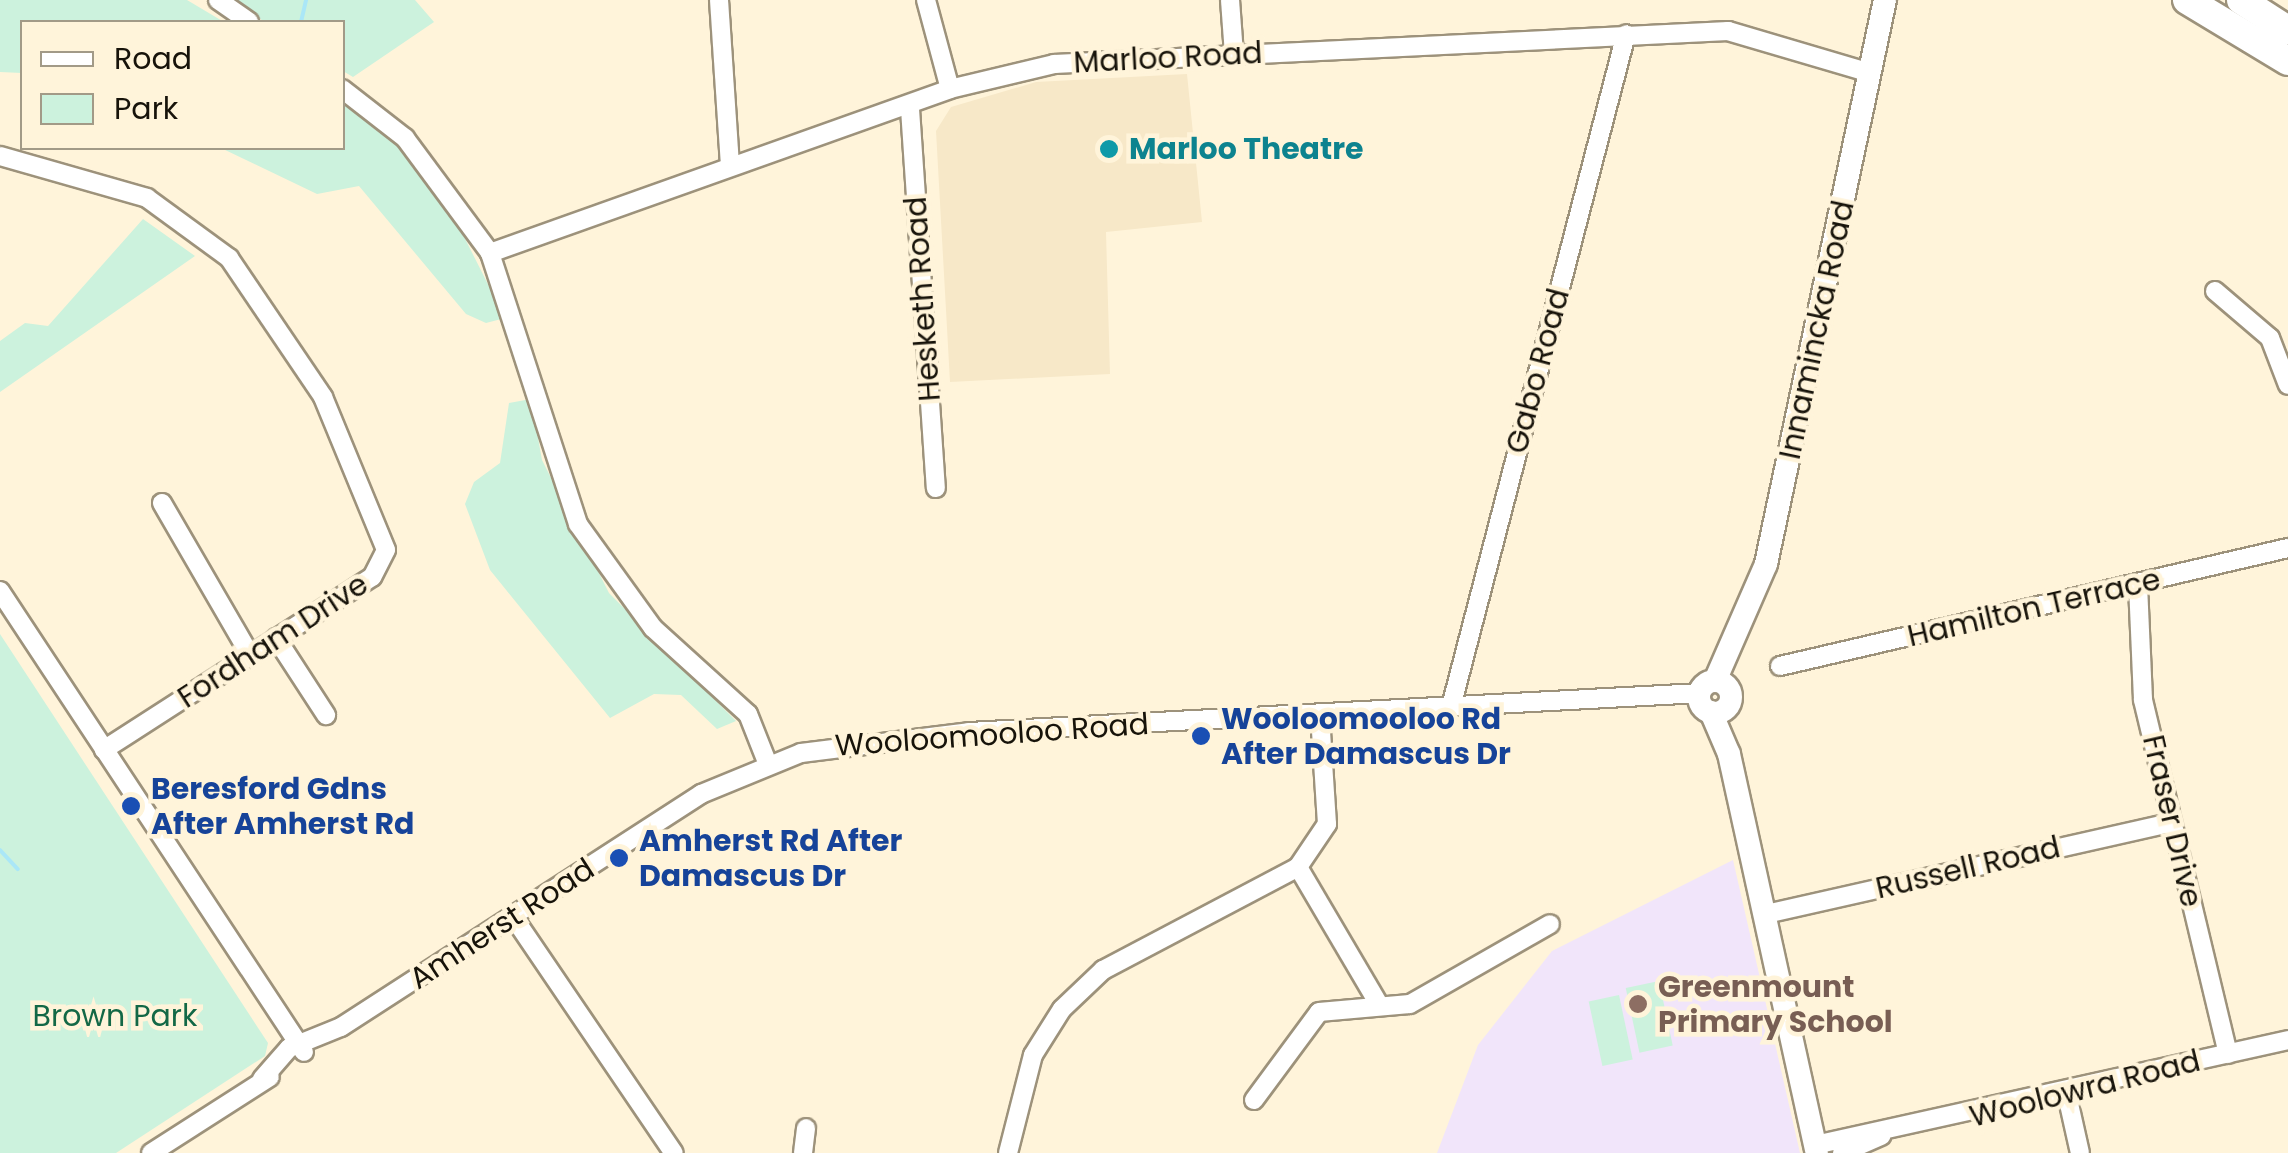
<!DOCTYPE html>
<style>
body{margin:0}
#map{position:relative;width:2288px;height:1153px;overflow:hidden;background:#fff4da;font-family:Poppins,sans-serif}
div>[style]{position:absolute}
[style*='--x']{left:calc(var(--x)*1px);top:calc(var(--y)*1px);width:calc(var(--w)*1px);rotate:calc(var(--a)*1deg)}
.built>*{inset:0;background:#f7e8c8}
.education>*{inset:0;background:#f1e5fa}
.green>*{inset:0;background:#ccf2dd;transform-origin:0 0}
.stream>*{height:4px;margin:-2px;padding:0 2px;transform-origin:2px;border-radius:2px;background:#aae7f7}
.roads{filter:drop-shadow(2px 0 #9d927b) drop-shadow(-2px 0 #9d927b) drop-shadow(0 2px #9d927b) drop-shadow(0 -2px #9d927b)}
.minor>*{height:18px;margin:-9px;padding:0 9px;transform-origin:9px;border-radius:9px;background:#fff}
.major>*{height:22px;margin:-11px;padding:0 11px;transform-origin:11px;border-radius:11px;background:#fff}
.major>.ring{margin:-11px;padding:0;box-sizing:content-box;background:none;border:22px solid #fff;border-radius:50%}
.highway>*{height:28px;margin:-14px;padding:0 14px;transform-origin:14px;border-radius:14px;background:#fff}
.dots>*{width:28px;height:28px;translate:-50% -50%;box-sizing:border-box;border:5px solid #fff4da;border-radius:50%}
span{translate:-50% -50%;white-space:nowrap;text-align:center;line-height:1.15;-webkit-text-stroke:9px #fff4da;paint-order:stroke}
.street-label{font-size:30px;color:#17130a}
.culture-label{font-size:30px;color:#0d838f;font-weight:700}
.left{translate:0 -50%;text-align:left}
.transit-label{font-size:30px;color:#164399;font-weight:700}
.education-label{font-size:30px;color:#785e54;font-weight:700}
.park-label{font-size:30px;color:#136846}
.legend{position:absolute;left:20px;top:20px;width:325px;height:130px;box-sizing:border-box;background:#fff4da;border:2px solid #a29a87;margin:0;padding:12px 18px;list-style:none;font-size:30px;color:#17130a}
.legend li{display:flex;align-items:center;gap:20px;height:50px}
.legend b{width:50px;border:2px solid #a29a87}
</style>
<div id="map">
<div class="built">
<i style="clip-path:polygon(1187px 74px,1202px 222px,1106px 232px,1110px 374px,950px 382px,936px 131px,951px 107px,1036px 82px)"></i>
</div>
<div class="education">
<i style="clip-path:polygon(1733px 860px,1800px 1153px,1437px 1153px,1478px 1045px,1552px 951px)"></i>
</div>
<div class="green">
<i style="clip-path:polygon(0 0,187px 0,224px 22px,22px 22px,22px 73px,0 72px)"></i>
<i style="clip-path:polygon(238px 0,415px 0,434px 22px,353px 77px,343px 71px,342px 22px,264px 22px)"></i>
<i style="clip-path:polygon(343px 103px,402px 147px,444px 197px,505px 318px,486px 323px,466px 314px,359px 186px,317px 194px,221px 148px,342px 148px)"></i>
<i style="clip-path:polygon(143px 219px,195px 256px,0 392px,0 341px,25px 323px,48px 326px)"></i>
<i style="clip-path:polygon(531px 399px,542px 460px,609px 593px,736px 721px,717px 729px,681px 695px,654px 694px,610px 718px,490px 570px,465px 504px,474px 482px,500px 463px,509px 403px)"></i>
<i style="clip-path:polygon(0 634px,268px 1043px,265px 1056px,116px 1153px,0 1153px)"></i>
<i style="left:1659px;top:981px;width:66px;height:34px;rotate:78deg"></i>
<i style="left:1619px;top:995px;width:66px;height:31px;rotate:78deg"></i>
</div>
<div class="stream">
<i style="--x:301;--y:22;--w:23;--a:-77"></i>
<i style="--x:0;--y:850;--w:26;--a:47"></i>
</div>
<div class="roads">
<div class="minor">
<i style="--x:218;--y:0;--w:38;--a:35"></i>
<i style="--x:719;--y:0;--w:166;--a:86.2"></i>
<i style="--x:926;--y:0;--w:92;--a:74.9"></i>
<i style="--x:1230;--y:0;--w:55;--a:85.8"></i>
<i style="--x:342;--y:89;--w:80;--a:37.9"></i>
<i style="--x:405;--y:138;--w:143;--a:53.5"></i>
<i style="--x:490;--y:253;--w:285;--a:72"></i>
<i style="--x:578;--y:524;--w:128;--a:54.2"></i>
<i style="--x:653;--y:628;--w:128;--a:42.2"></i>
<i style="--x:748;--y:714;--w:52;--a:68.4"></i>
<i style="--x:910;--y:109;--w:380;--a:86.1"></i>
<i style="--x:0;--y:156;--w:153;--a:15.9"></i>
<i style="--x:147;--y:198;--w:102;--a:36.2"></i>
<i style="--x:229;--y:258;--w:168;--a:55.9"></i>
<i style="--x:323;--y:397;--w:165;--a:67.6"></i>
<i style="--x:386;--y:550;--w:30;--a:117"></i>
<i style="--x:372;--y:577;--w:319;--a:147.2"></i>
<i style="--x:490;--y:253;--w:488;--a:-19.6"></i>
<i style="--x:950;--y:89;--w:107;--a:-13.5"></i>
<i style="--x:1054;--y:64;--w:675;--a:-2.8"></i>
<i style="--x:1728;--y:31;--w:149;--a:16.4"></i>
<i style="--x:2215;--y:291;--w:72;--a:40.5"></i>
<i style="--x:2270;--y:338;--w:50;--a:69"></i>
<i style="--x:162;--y:503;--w:176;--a:59.9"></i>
<i style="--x:2138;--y:585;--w:115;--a:87.5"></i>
<i style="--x:2143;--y:700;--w:364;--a:76.5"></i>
<i style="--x:0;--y:591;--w:552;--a:56.6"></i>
<i style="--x:276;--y:638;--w:92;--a:57"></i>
<i style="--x:1780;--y:666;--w:522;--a:-13.08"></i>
<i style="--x:1451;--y:707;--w:695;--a:-75.42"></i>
<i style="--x:1298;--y:867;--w:161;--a:59.5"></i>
<i style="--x:1766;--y:914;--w:414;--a:-12.7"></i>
<i style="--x:514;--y:918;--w:284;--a:55.8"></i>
<i style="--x:262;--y:1079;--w:41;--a:-48.9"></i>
<i style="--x:289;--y:1048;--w:56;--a:-22"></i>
<i style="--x:341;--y:1027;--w:429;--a:-32.9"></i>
<i style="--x:701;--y:794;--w:108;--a:-22.3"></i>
<i style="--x:801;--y:753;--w:169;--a:-7.1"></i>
<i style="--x:969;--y:732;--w:732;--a:-3.05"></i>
<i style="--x:2067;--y:1095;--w:59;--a:77.4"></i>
<i style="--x:1254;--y:1100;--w:109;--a:-53.5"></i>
<i style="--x:1319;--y:1012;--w:91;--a:-5"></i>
<i style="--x:1410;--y:1004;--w:161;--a:-29.7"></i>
<i style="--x:1815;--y:1145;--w:485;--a:-12.5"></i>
<i style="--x:151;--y:1153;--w:141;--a:-32.6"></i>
<i style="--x:803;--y:1153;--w:25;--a:-83"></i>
<i style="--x:1008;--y:1153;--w:101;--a:-75.7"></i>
<i style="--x:1033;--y:1055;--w:54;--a:-57.8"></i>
<i style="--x:1062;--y:1009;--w:57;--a:-43.6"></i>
<i style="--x:1103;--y:970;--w:221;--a:-27.8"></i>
<i style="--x:1298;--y:867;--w:52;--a:-56"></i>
<i style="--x:1327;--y:824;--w:109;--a:-93.7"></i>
<i style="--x:1842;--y:1153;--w:43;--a:-23.6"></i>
</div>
<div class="major">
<i style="--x:1715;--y:681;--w:128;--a:-66.4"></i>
<i style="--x:1766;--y:564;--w:576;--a:-78.09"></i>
<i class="ring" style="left:1699px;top:681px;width:10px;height:10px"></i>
<i style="--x:1711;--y:712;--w:46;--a:66.8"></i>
<i style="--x:1729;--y:754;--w:409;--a:77.6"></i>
</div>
<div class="highway">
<i style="--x:2187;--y:0;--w:118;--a:31.1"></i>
<i style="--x:2241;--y:0;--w:56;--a:32.6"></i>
</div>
</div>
<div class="dots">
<i style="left:1109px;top:149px;background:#0f9aa8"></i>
<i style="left:1201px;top:736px;background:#1a4fb4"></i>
<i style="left:131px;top:806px;background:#1a4fb4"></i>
<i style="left:619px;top:858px;background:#1a4fb4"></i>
<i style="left:1638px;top:1004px;background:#8d6e63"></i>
</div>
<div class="street-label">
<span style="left:1168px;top:58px;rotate:-3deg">Marloo Road</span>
<span style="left:923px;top:299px;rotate:-94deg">Hesketh Road</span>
<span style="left:1817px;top:330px;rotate:-78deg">Innamincka Road</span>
<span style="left:1538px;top:371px;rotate:-75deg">Gabo Road</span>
<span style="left:2034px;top:608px;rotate:-13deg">Hamilton Terrace</span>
<span style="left:273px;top:641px;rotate:-33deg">Fordham Drive</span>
<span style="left:992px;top:735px;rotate:-4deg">Wooloomooloo Road</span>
<span style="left:2172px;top:821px;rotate:77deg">Fraser Drive</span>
<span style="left:1968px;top:868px;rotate:-13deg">Russell Road</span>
<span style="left:502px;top:924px;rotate:-33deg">Amherst Road</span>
<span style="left:2085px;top:1089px;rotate:-14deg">Woolowra Road</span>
</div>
<div class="culture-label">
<span class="left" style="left:1129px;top:149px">Marloo Theatre</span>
</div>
<div class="transit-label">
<span class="left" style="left:1221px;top:736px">Wooloomooloo Rd<br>After Damascus Dr</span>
<span class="left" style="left:151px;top:806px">Beresford Gdns<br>After Amherst Rd</span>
<span class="left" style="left:639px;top:858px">Amherst Rd After<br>Damascus Dr</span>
</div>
<div class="education-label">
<span class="left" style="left:1658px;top:1004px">Greenmount<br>Primary School</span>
</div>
<div class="park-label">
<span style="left:115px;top:1016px">Brown Park</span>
</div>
<ul class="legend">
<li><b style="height:12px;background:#fff"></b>Road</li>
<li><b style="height:28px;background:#ccf2dd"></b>Park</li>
</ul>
</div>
